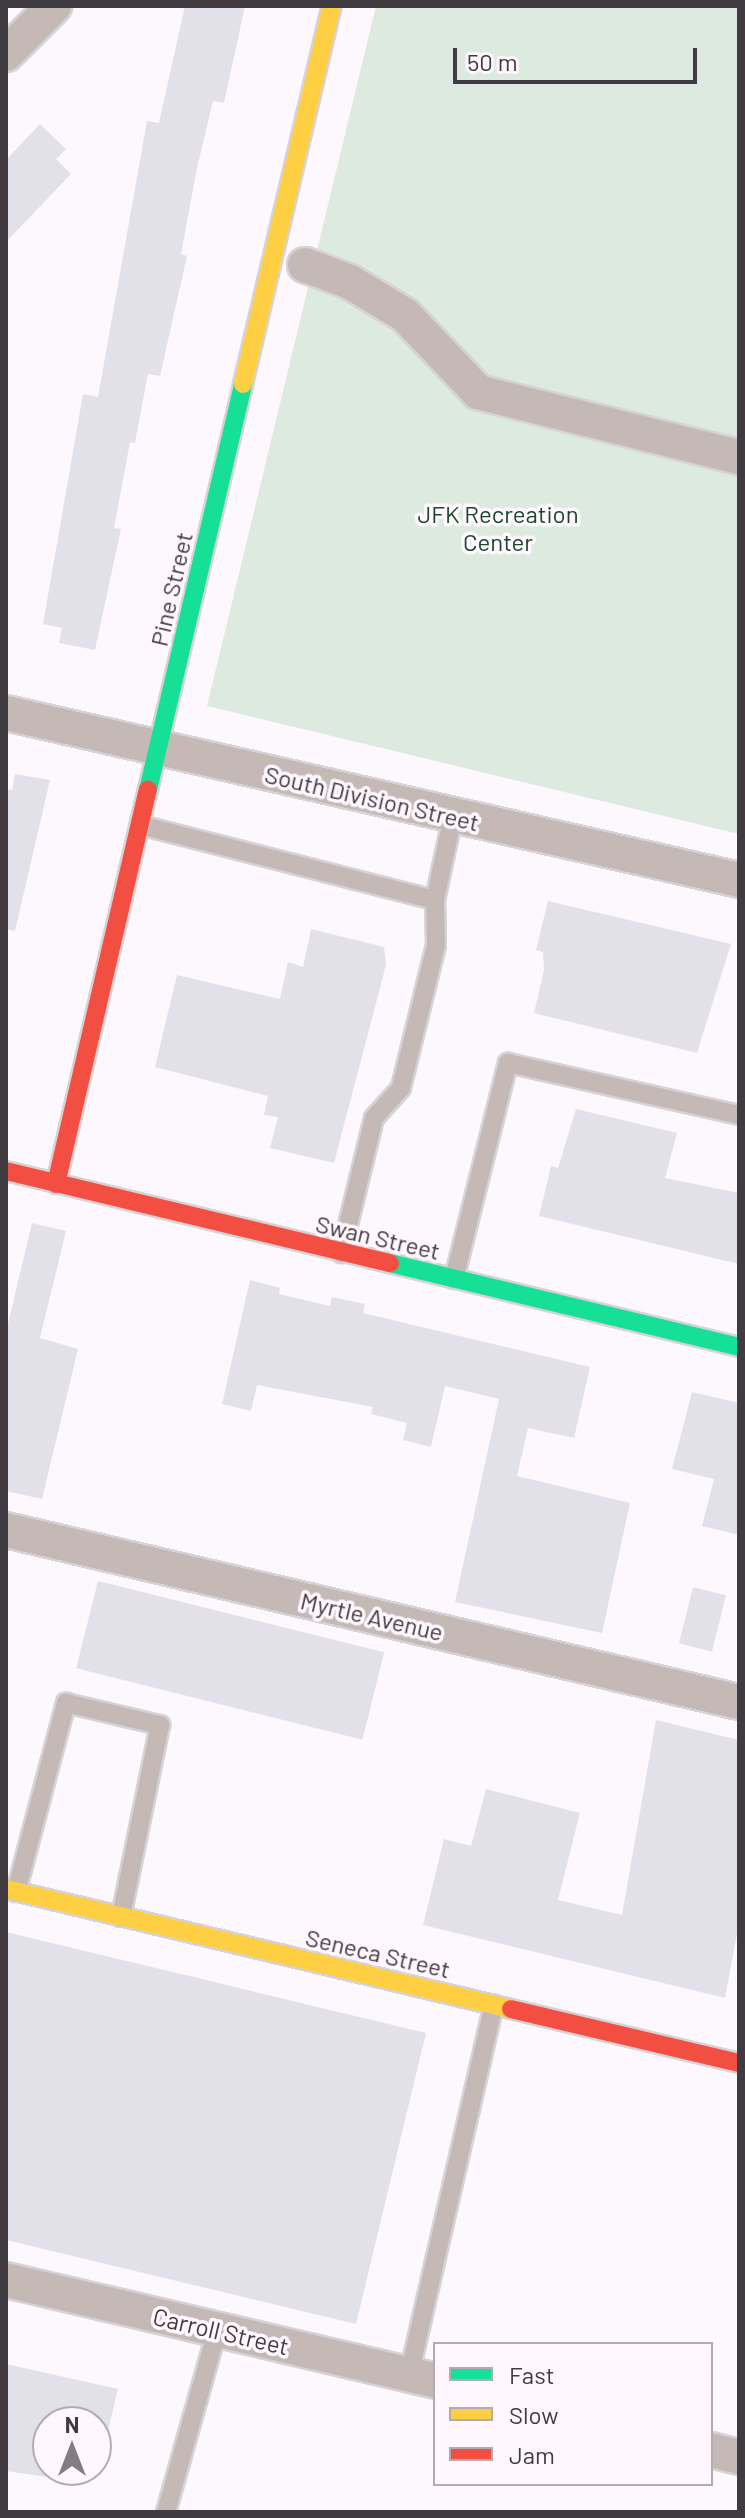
<!DOCTYPE html>
<style>
body{margin:0}
#map{position:relative;width:745px;height:2518px;overflow:hidden;background:#fdf8fd;font-family:Barlow,sans-serif}
div>[style]{position:absolute}
[style*='--x']{left:calc(var(--x)*1px);top:calc(var(--y)*1px);width:calc(var(--w)*1px);rotate:calc(var(--a)*1deg)}
.green>*{inset:0;background:#ddeae0}
.building>*{inset:0;background:#e2e1e9;transform-origin:0 0}
.roads{filter:drop-shadow(2px 0 #d6d3d6) drop-shadow(-2px 0 #d6d3d6) drop-shadow(0 2px #d6d3d6) drop-shadow(0 -2px #d6d3d6)}
.lane>*{height:18px;margin:-9px;padding:0 9px;transform-origin:9px;border-radius:9px;background:#c5b9b6}
.street>*{height:34px;margin:-17px;padding:0 17px;transform-origin:17px;border-radius:17px;background:#c5b9b6}
.fast>*{height:18px;margin:-9px;padding:0 9px;transform-origin:9px;border-radius:9px;background:#16e098}
.slow>*{height:18px;margin:-9px;padding:0 9px;transform-origin:9px;border-radius:9px;background:#ffcf43}
.jam>*{height:18px;margin:-9px;padding:0 9px;transform-origin:9px;border-radius:9px;background:#f24e42}
span{translate:-50% -50%;white-space:nowrap;text-align:center;line-height:1.15;-webkit-text-stroke:7px #fff6fe;paint-order:stroke}
.park-label{font-size:24px;color:#18492a}
.street-label{font-size:24px;color:#403b40}
.frame{position:absolute;inset:0;border:8px solid #403b40;pointer-events:none}
.legend{position:absolute;left:433px;top:2342px;width:280px;height:144px;box-sizing:border-box;background:#fff6fe;border:2px solid #b3abb2;margin:0;padding:10px 14px;list-style:none;font-size:24px;color:#403b40}
.legend li{display:flex;align-items:center;gap:16px;height:40px}
.legend b{width:40px;border:2px solid #b3abb2}
.north{position:absolute;left:32px;top:2406px;width:80px;height:80px;box-sizing:border-box;background:#fff6fe;border:2px solid #b3abb2;border-radius:50%;rotate:0deg;font-size:22px;font-weight:700;line-height:32px;text-align:center;color:#403b40}
.north::after{content:'';display:block;margin:auto;width:28px;height:36px;background:#827d82;clip-path:polygon(50% 0,100% 100%,50% 72%,0 100%)}
.scale{position:absolute;left:453px;top:48px;width:244px;height:36px;box-sizing:border-box;border:4px solid #403b40;border-top:0;padding-left:10px;font-size:24px;line-height:28px;white-space:nowrap;color:#403b40;-webkit-text-stroke:6px #fff6fe;paint-order:stroke}
</style>
<div id="map">
<div class="green">
<i style="clip-path:polygon(376px 6px,739px 6px,739px 834px,207px 706px)"></i>
</div>
<div class="building">
<i style="clip-path:polygon(185px 6px,245px 6px,224px 103px,213px 101px,197px 168px,181px 254px,187px 256px,160px 376px,148px 374px,135px 443px,130px 442px,114px 528px,121px 529px,95px 650px,59px 643px,62px 628px,43px 624px,83px 394px,98px 397px,147px 121px,159px 123px)"></i>
<i style="clip-path:polygon(40px 124px,66px 149px,56px 159px,71px 174px,6px 242px,6px 160px)"></i>
<i style="clip-path:polygon(15px 774px,50px 780px,15px 931px,6px 929px,6px 789px,12px 790px)"></i>
<i style="clip-path:polygon(548px 901px,731px 944px,697px 1053px,534px 1013px,544px 970px,543px 952px,536px 950px)"></i>
<i style="clip-path:polygon(311px 929px,384px 947px,386px 965px,334px 1163px,270px 1148px,278px 1117px,264px 1115px,268px 1096px,155px 1067px,177px 975px,280px 999px,288px 962px,303px 967px)"></i>
<i style="clip-path:polygon(576px 1109px,677px 1133px,665px 1178px,739px 1193px,739px 1264px,539px 1216px,551px 1166px,558px 1168px)"></i>
<i style="clip-path:polygon(32px 1223px,66px 1231px,40px 1338px,78px 1349px,42px 1499px,6px 1491px,6px 1332px)"></i>
<i style="clip-path:polygon(250px 1280px,280px 1288px,279px 1294px,330px 1306px,332px 1297px,365px 1304px,363px 1313px,590px 1367px,574px 1438px,528px 1428px,517px 1476px,630px 1503px,602px 1633px,455px 1602px,499px 1399px,445px 1386px,431px 1447px,403px 1440px,407px 1423px,371px 1414px,373px 1407px,257px 1385px,251px 1411px,222px 1404px)"></i>
<i style="clip-path:polygon(692px 1392px,739px 1403px,739px 1535px,702px 1526px,714px 1479px,672px 1469px)"></i>
<i style="left:98px;top:1581px;width:295px;height:90px;rotate:14deg"></i>
<i style="left:693px;top:1587px;width:34px;height:58px;rotate:14deg"></i>
<i style="clip-path:polygon(656px 1720px,739px 1740px,739px 1923px,725px 1998px,423px 1925px,444px 1839px,471px 1846px,486px 1789px,580px 1813px,558px 1900px,622px 1915px)"></i>
<i style="clip-path:polygon(6px 1932px,426px 2033px,356px 2324px,6px 2240px)"></i>
<i style="clip-path:polygon(6px 2364px,118px 2389px,105px 2443px,96px 2440px,96px 2422px,48px 2422px,47px 2477px,6px 2471px)"></i>
</div>
<div class="roads">
<div class="lane">
<i style="--x:140;--y:825;--w:304;--a:14.3"></i>
<i style="--x:435;--y:900;--w:45;--a:88.7"></i>
<i style="--x:436;--y:945;--w:147;--a:103.8"></i>
<i style="--x:401;--y:1088;--w:40;--a:132"></i>
<i style="--x:374;--y:1118;--w:139;--a:103.7"></i>
<i style="--x:435;--y:900;--w:86;--a:-77.9"></i>
<i style="--x:454;--y:1279;--w:223;--a:-76"></i>
<i style="--x:508;--y:1063;--w:237;--a:12.7"></i>
<i style="--x:16;--y:1892;--w:196;--a:-75.2"></i>
<i style="--x:66;--y:1703;--w:97;--a:13.2"></i>
<i style="--x:160;--y:1725;--w:196;--a:101.5"></i>
<i style="--x:409;--y:2375;--w:380;--a:-77.1"></i>
<i style="--x:166;--y:2512;--w:189;--a:-74.3"></i>
</div>
<div class="street">
<i style="--x:6;--y:54;--w:68;--a:-45"></i>
<i style="--x:305;--y:265;--w:48;--a:20.7"></i>
<i style="--x:350;--y:282;--w:64;--a:31"></i>
<i style="--x:405;--y:315;--w:106;--a:46.5"></i>
<i style="--x:478;--y:392;--w:269;--a:14"></i>
<i style="--x:6;--y:713;--w:752;--a:12.83"></i>
<i style="--x:6;--y:1530;--w:753;--a:13.21"></i>
<i style="--x:6;--y:2280;--w:441;--a:13.2"></i>
<i style="--x:711;--y:2450;--w:29;--a:14"></i>
</div>
<div class="fast">
<i style="--x:148;--y:790;--w:417;--a:-76.8"></i>
<i style="--x:390;--y:1263;--w:359;--a:13.5"></i>
</div>
<div class="slow">
<i style="--x:243;--y:384;--w:388;--a:-76.8"></i>
<i style="--x:6;--y:1889;--w:519;--a:13.37"></i>
</div>
<div class="jam">
<i style="--x:6;--y:1171;--w:395;--a:13.5"></i>
<i style="--x:56;--y:1184;--w:405;--a:-76.9"></i>
<i style="--x:511;--y:2009;--w:234;--a:13.3"></i>
</div>
</div>
<div class="park-label">
<span style="left:498px;top:528px">JFK Recreation<br>Center</span>
</div>
<div class="street-label">
<span style="left:171px;top:589px;rotate:-77deg">Pine Street</span>
<span style="left:372px;top:798px;rotate:13deg">South Division Street</span>
<span style="left:378px;top:1237px;rotate:13deg">Swan Street</span>
<span style="left:372px;top:1616px;rotate:13deg">Myrtle Avenue</span>
<span style="left:378px;top:1953px;rotate:13deg">Seneca Street</span>
<span style="left:221px;top:2331px;rotate:13deg">Carroll Street</span>
</div>
<div class="frame"></div>
<ul class="legend">
<li><b style="height:10px;background:#16e098"></b>Fast</li>
<li><b style="height:10px;background:#ffcf43"></b>Slow</li>
<li><b style="height:10px;background:#f24e42"></b>Jam</li>
</ul>
<div class="north">N</div>
<div class="scale">50 m</div>
</div>
